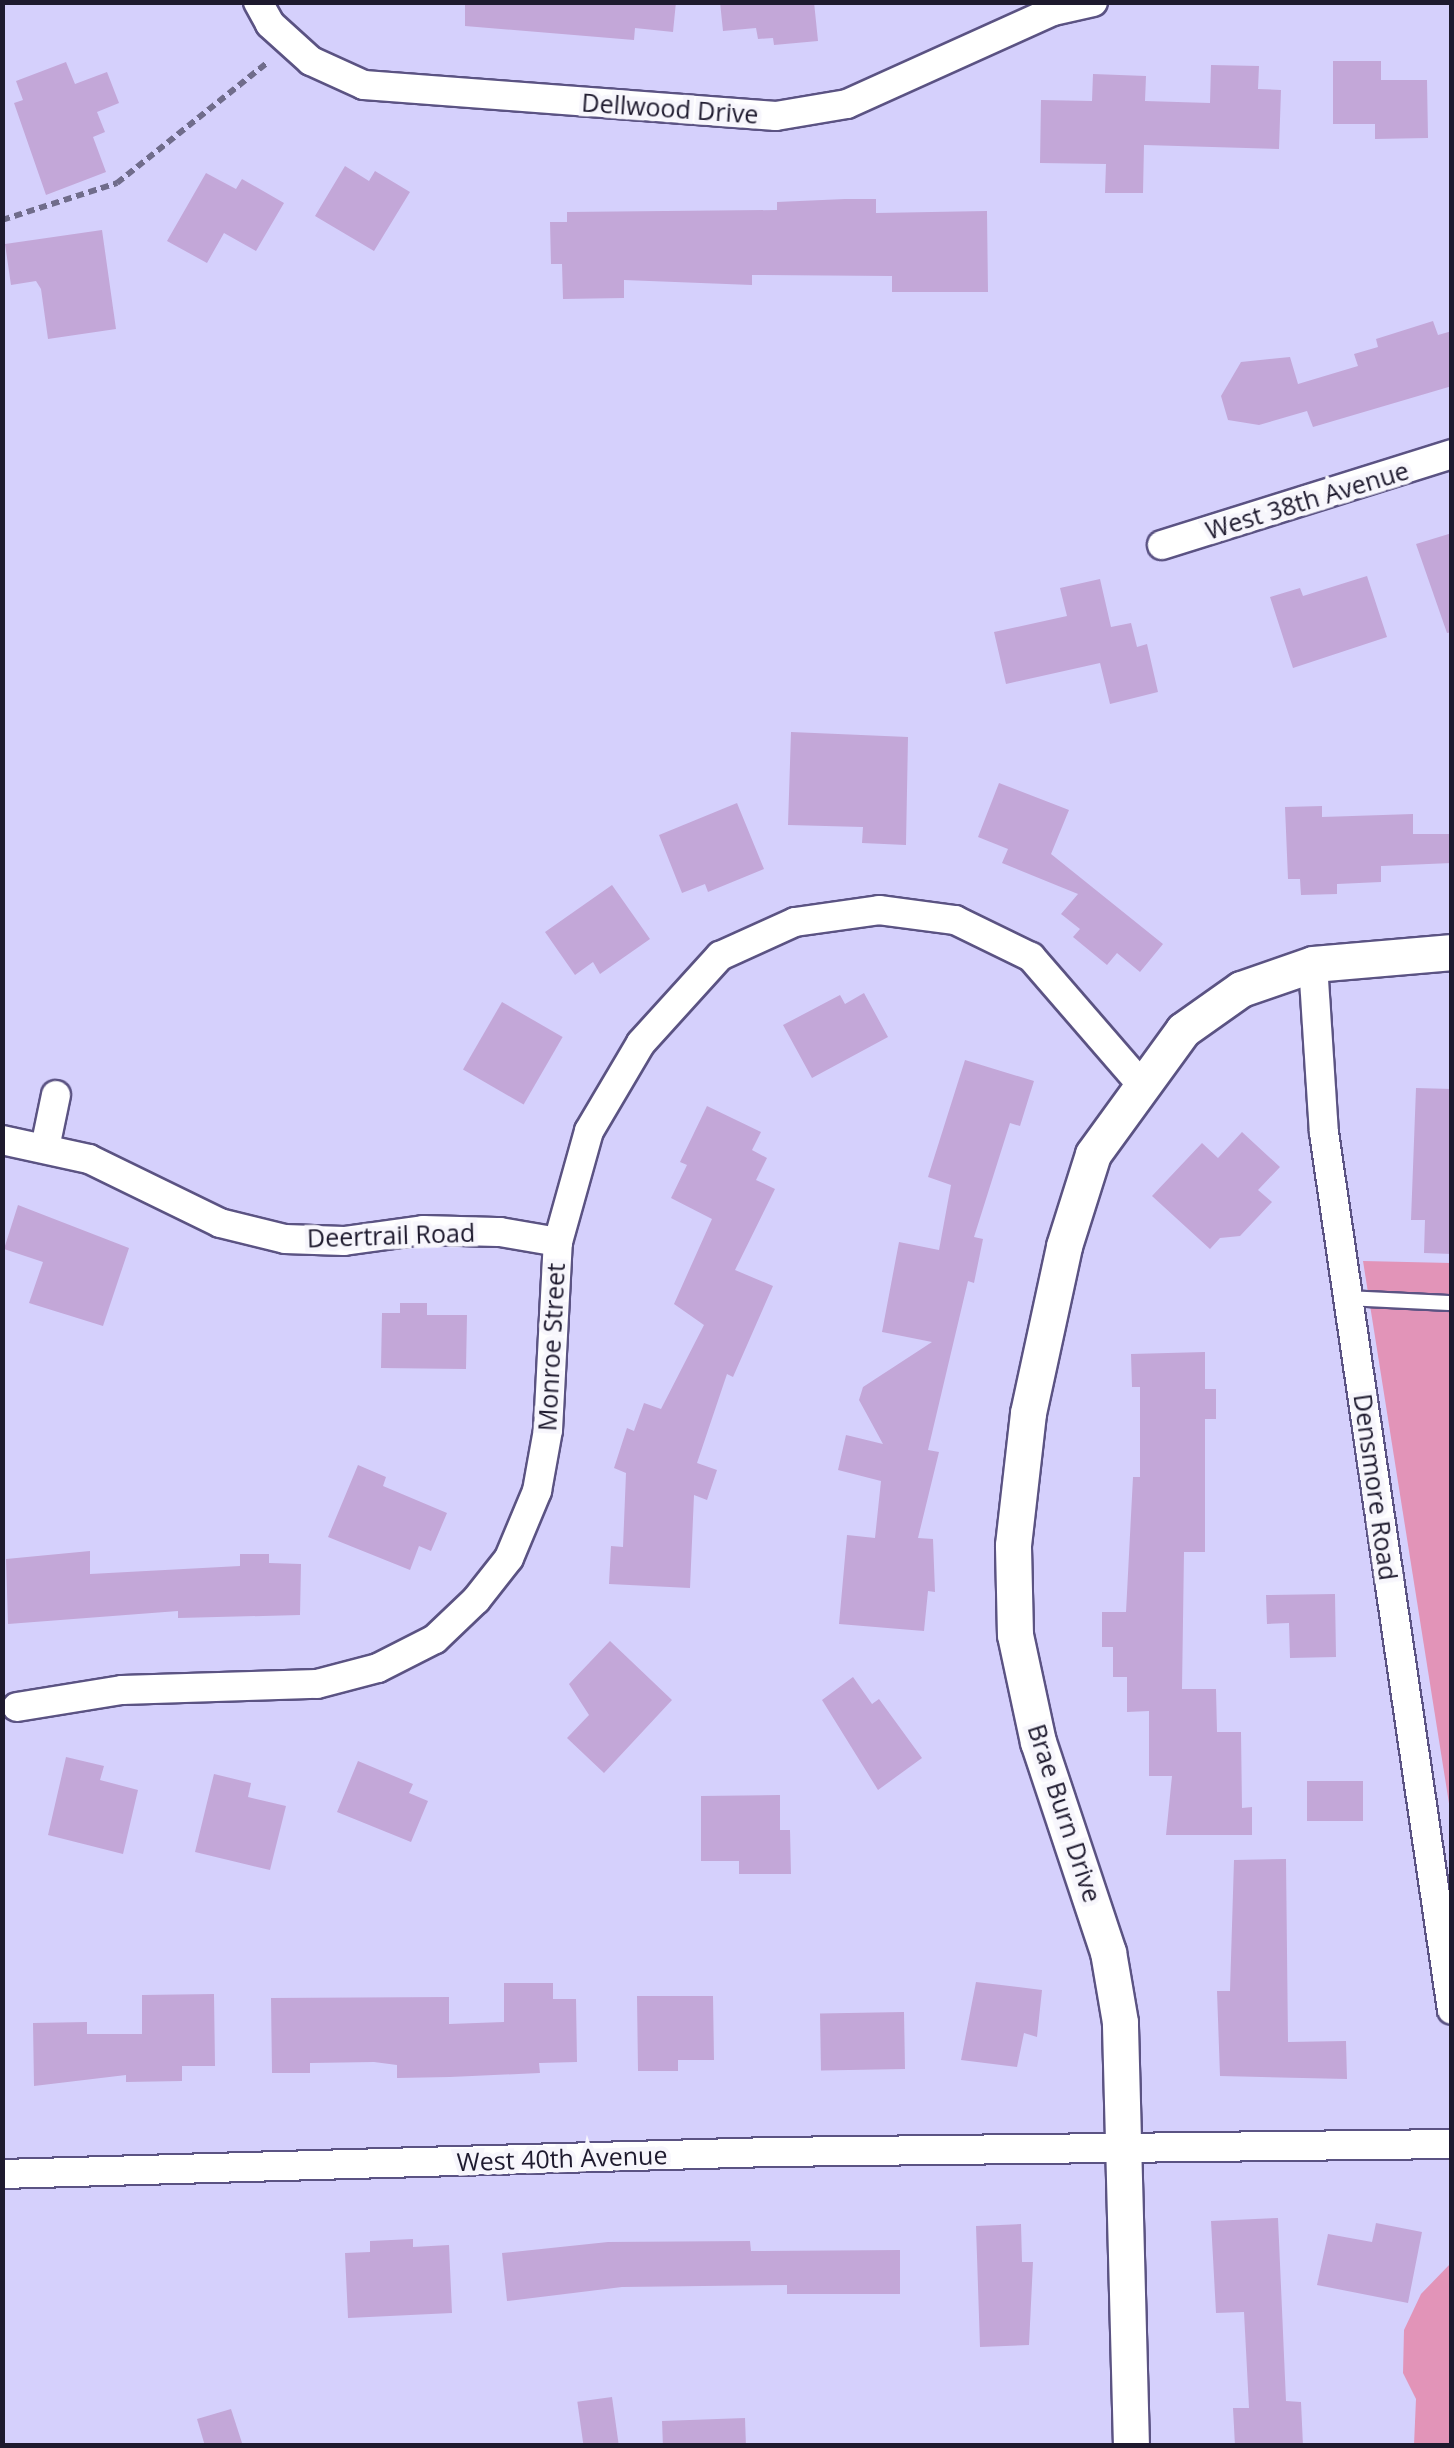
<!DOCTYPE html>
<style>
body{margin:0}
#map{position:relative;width:1454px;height:2448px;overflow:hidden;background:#d5d0fc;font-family:"Open Sans",sans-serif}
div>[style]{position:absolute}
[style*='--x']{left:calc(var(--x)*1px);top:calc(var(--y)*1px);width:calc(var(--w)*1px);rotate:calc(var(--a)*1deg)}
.green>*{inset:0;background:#e294b8}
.building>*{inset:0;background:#c3a7d8;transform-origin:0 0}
.path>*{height:6px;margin-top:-3px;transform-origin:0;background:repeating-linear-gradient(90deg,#706c8b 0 8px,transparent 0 13px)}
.roads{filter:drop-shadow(2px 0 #5b5383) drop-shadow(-2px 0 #5b5383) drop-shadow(0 2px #5b5383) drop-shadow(0 -2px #5b5383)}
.service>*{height:14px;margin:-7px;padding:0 7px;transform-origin:7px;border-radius:7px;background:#fff}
.minor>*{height:28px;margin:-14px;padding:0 14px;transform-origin:14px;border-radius:14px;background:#fff}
.tertiary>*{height:35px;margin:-17.5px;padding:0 17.5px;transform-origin:17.5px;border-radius:17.5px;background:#fff}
span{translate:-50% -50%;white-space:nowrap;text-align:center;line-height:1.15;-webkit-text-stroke:9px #f7f6fc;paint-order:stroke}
.street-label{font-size:25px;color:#1e1a2e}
.frame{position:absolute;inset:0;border:5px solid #1e1a2e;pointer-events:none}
</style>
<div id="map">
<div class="green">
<i style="clip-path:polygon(1363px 1261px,1451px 1263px,1451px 1816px)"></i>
<i style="clip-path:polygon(1451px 2263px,1451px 2445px,1414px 2445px,1416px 2399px,1403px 2373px,1404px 2330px,1421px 2294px)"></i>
</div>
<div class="building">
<i style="clip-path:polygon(465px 2px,676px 2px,673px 32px,635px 28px,634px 40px,465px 26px)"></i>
<i style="clip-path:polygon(720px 2px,814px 2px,818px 41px,774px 45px,773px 38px,758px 39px,756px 28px,723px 31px)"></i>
<i style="clip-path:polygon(1333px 61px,1381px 61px,1381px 80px,1427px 80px,1428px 138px,1375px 139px,1375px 124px,1333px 124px)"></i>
<i style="clip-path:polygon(66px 62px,75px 84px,107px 72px,119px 103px,97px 112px,105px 132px,93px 137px,106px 172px,46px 195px,14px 103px,23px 100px,16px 81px)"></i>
<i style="clip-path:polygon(1211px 65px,1259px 66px,1258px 89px,1281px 90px,1279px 149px,1144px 145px,1143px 193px,1105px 193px,1106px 164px,1040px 163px,1041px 100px,1092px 101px,1093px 74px,1146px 76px,1145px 101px,1210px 103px)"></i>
<i style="clip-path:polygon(345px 166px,369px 181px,375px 171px,410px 192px,374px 251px,315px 216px)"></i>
<i style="clip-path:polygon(206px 173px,236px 189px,242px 179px,284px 203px,256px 251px,224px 233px,207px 263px,167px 241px)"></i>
<i style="clip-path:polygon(845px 199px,876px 199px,876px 213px,987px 211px,988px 292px,892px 292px,892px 276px,752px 275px,752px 285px,624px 280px,624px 298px,563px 299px,562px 264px,551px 264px,550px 222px,567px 222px,567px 212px,777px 210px,777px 202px)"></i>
<i style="clip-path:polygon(102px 230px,116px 329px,48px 339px,41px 289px,36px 281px,11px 285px,5px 244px)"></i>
<i style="clip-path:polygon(1433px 321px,1438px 335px,1452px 331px,1452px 386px,1313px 427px,1307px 411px,1259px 425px,1228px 420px,1221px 396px,1241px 362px,1290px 357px,1298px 384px,1358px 366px,1354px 354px,1378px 347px,1376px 339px)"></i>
<i style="clip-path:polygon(1452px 533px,1452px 632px,1447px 633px,1416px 544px)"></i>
<i style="clip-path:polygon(1367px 576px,1387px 637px,1293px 668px,1270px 597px,1300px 588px,1303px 596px)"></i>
<i style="clip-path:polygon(1100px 579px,1111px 627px,1131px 623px,1137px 647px,1147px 644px,1158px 692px,1110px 704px,1100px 663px,1006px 684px,994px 632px,1067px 616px,1060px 588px)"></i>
<i style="clip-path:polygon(791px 732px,908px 737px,906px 845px,862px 843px,863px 827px,788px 825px)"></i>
<i style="clip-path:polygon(999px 783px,1069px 810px,1051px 854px,1163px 944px,1140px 972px,1117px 953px,1107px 965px,1073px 937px,1080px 929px,1061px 914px,1078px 894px,1002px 863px,1008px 849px,978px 837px)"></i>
<i style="clip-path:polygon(737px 803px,764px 869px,708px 892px,705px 884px,682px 893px,659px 835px)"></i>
<i style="clip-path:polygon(1322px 806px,1322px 817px,1413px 814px,1413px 834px,1452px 834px,1452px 863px,1381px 866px,1381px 882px,1337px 884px,1337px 894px,1301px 895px,1300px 879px,1288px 879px,1285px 807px)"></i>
<i style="clip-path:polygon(612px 885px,650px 939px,600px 974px,593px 962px,575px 975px,545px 932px)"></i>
<i style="clip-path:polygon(864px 993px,888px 1037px,812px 1078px,783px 1025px,840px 995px,845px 1004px)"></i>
<i style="left:502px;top:1002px;width:70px;height:78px;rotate:30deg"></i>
<i style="clip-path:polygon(965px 1060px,1034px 1081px,1020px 1126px,1010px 1123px,974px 1237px,983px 1239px,974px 1283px,968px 1281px,928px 1450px,939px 1452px,918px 1538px,933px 1539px,935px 1592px,928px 1591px,924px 1631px,839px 1624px,847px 1535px,875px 1538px,881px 1481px,838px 1470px,846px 1435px,883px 1444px,859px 1400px,863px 1387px,932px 1342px,882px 1332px,899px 1242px,939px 1250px,951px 1185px,928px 1177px)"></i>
<i style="clip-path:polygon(1416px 1088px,1452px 1089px,1452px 1254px,1424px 1253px,1425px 1220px,1411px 1220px)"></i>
<i style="clip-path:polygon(707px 1106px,761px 1132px,752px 1150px,767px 1158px,756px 1180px,775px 1189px,735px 1270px,773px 1286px,733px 1377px,727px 1374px,697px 1463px,717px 1470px,707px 1500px,694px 1495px,690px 1588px,609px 1584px,611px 1546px,623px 1547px,626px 1473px,614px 1468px,627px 1428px,634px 1431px,644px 1403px,661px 1409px,704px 1325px,674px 1304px,712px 1219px,671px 1198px,687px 1165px,680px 1162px)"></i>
<i style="clip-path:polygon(1242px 1132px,1280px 1167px,1258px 1190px,1272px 1202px,1240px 1236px,1220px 1238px,1210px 1249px,1152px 1196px,1202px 1143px,1218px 1158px)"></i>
<i style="clip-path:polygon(18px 1205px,129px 1248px,103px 1326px,29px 1303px,43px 1262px,4px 1249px)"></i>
<i style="clip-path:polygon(400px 1303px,427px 1303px,427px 1315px,467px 1315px,466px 1369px,381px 1368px,382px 1313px,400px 1313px)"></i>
<i style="clip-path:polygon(1205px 1352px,1205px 1389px,1216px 1389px,1216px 1419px,1205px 1419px,1205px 1552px,1184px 1552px,1182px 1689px,1216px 1689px,1217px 1732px,1241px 1732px,1242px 1808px,1252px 1807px,1252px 1835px,1166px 1835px,1172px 1776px,1149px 1776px,1149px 1711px,1127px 1712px,1127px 1677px,1113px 1677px,1113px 1647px,1102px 1647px,1102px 1612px,1126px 1612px,1133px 1477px,1140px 1477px,1140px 1387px,1132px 1387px,1131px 1354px)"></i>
<i style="clip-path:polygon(358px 1465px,386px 1477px,383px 1486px,447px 1513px,431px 1551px,419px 1546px,410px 1570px,328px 1537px)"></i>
<i style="clip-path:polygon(90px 1551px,90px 1574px,240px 1566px,240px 1554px,269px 1554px,269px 1563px,301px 1564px,300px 1615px,178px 1618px,178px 1611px,8px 1624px,6px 1559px)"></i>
<i style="clip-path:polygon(1335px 1594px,1336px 1657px,1290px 1658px,1289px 1623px,1267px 1624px,1266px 1595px)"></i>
<i style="clip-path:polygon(610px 1641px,672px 1700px,604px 1773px,567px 1738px,589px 1715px,569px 1684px)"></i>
<i style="clip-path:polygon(853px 1677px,872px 1704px,879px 1699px,922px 1758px,878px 1790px,822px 1700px)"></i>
<i style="clip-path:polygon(66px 1757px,104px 1766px,100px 1780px,138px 1790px,123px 1854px,48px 1835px)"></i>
<i style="clip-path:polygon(358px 1761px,413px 1784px,409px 1793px,428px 1801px,411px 1842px,337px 1812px)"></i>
<i style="clip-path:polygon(214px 1774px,251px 1783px,248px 1797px,286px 1806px,270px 1870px,195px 1852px)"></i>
<i style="left:1363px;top:1781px;width:40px;height:56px;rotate:90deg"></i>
<i style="clip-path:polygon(780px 1795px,780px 1830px,790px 1830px,791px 1874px,739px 1874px,739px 1861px,701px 1861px,701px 1796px)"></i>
<i style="clip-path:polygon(1286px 1859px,1288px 2042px,1346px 2041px,1347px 2079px,1220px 2076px,1217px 1991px,1230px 1991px,1234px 1860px)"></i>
<i style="clip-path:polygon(976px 1982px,1042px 1990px,1037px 2037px,1024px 2033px,1017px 2067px,961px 2060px)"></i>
<i style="clip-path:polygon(504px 1983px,553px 1983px,553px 1999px,576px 1999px,577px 2062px,539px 2063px,540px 2073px,450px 2077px,397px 2078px,397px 2065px,374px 2062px,310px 2063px,310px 2073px,272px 2073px,271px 1998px,449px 1997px,449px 2024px,504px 2022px)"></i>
<i style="clip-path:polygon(214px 1994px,215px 2066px,182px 2066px,182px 2081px,126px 2082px,126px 2075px,34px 2086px,33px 2023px,87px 2022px,87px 2034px,142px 2034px,142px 1995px)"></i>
<i style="clip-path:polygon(637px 1996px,713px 1996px,714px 2060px,678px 2060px,678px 2071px,638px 2071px)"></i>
<i style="left:904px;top:2012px;width:57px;height:84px;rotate:89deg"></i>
<i style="clip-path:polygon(1278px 2218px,1286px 2401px,1301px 2402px,1303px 2446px,1235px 2446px,1233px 2408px,1249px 2408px,1244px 2312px,1216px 2313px,1211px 2221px)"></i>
<i style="clip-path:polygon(1376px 2223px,1422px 2232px,1408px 2303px,1317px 2285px,1328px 2234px,1372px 2242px)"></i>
<i style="clip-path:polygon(1021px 2224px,1022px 2262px,1033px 2262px,1029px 2345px,980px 2347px,976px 2226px)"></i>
<i style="clip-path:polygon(413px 2239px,413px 2247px,449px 2245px,452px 2313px,348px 2318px,345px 2253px,370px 2252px,370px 2241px)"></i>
<i style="clip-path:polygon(750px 2241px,751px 2251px,900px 2250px,900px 2294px,787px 2294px,787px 2285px,622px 2287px,507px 2301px,502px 2253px,608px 2242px)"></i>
<i style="left:612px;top:2397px;width:49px;height:35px;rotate:82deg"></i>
<i style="clip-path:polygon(231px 2409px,243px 2446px,205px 2446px,197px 2419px)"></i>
<i style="left:745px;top:2418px;width:28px;height:83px;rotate:88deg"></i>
</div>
<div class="path">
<i style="--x:2;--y:220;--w:121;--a:-17.8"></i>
<i style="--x:117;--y:183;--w:193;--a:-38.7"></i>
</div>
<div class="roads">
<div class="service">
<i style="--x:1348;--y:1298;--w:104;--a:2.8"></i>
</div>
<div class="minor">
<i style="--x:258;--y:2;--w:25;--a:61"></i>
<i style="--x:270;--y:24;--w:55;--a:42.1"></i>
<i style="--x:311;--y:61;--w:58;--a:24.4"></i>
<i style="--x:364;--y:85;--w:413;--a:4.3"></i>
<i style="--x:776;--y:116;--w:72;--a:-9.6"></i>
<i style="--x:847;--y:104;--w:226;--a:-24.3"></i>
<i style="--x:1053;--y:11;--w:41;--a:-12.7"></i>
<i style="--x:1162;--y:545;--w:304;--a:-17.4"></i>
<i style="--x:1313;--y:964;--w:169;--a:86.3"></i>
<i style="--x:1324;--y:1133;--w:886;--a:81.7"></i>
<i style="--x:2;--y:1140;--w:89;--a:12.3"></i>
<i style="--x:89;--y:1159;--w:146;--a:26"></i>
<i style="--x:220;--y:1223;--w:67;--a:13.8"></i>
<i style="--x:285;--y:1239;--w:59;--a:1.9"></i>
<i style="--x:344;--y:1241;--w:80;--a:-7.9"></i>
<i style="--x:423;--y:1230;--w:77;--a:1.5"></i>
<i style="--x:500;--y:1232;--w:59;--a:9.8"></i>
<i style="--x:45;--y:1148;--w:54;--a:-78.3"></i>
<i style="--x:17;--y:1707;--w:106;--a:-9.2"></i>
<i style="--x:122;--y:1690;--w:195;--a:-1.8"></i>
<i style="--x:317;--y:1684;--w:63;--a:-14.7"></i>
<i style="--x:378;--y:1668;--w:64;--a:-27"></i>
<i style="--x:435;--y:1639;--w:57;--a:-43.6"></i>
<i style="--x:476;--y:1600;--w:53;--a:-51.8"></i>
<i style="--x:509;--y:1558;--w:73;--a:-67.3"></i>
<i style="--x:537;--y:1491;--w:62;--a:-79.8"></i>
<i style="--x:548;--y:1430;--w:188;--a:-87"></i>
<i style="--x:558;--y:1242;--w:115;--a:-74.4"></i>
<i style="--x:589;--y:1131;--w:102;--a:-59.4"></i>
<i style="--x:641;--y:1043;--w:118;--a:-47.8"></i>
<i style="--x:720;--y:956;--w:82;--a:-24.4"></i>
<i style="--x:795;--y:922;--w:85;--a:-8.1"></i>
<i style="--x:879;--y:910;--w:77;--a:7.5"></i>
<i style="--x:955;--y:920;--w:85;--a:26"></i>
<i style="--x:1031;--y:957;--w:167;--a:49.1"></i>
<i style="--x:2;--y:2174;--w:769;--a:-1.64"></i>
<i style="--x:771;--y:2152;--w:681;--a:-0.67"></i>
</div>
<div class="tertiary">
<i style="--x:1131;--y:2446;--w:424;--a:-91.5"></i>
<i style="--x:1120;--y:2022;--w:71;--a:-99.7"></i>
<i style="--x:1108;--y:1952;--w:221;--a:-108.4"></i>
<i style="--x:1038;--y:1742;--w:109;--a:-102.1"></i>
<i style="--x:1015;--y:1635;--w:90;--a:-91.3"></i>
<i style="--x:1013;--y:1545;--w:133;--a:-83.5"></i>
<i style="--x:1028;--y:1413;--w:171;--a:-77.8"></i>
<i style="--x:1064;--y:1246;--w:96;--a:-72.5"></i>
<i style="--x:1093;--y:1154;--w:153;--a:-54"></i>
<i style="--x:1183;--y:1030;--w:71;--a:-35.3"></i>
<i style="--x:1241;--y:989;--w:76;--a:-19.1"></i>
<i style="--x:1313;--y:964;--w:140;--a:-4.9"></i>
</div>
</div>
<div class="street-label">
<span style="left:670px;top:108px;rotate:4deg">Dellwood Drive</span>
<span style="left:1307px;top:500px;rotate:-17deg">West 38th Avenue</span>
<span style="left:391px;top:1235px;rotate:-2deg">Deertrail Road</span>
<span style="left:551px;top:1347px;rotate:-87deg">Monroe Street</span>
<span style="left:1376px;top:1487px;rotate:82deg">Densmore Road</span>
<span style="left:1065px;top:1813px;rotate:72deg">Brae Burn Drive</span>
<span style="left:562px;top:2158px;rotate:-2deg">West 40th Avenue</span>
</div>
<div class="frame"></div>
</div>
